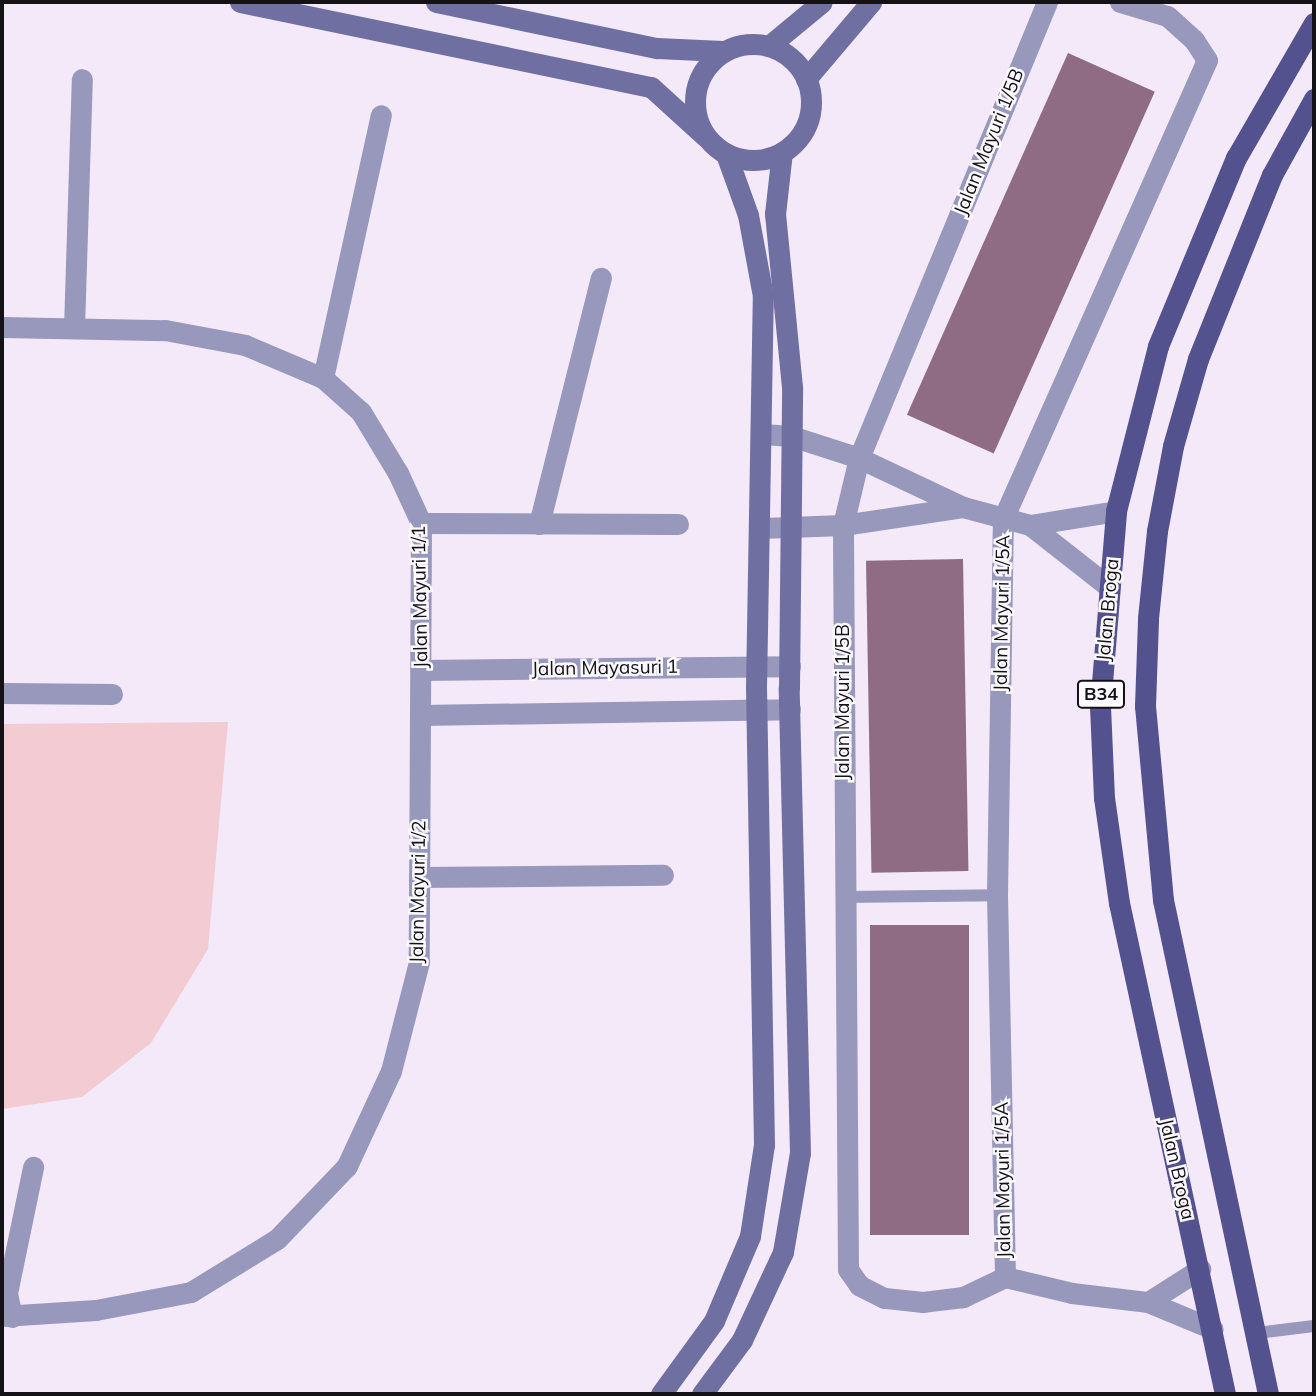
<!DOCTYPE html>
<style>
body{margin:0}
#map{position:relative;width:1316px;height:1396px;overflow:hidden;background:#f3e9f9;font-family:Mulish,sans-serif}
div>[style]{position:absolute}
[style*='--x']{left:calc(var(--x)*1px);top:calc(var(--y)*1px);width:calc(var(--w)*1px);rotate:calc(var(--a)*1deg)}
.green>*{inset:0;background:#f3cbd2}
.building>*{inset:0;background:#8f6c83;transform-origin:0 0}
.lane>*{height:12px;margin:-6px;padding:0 6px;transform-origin:6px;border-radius:6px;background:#9898bc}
.street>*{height:21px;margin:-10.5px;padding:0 10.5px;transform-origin:10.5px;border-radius:10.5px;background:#9898bc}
.secondary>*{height:21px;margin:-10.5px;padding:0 10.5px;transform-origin:10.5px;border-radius:10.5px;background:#706fa2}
.secondary>.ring{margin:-10.5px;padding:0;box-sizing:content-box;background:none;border:21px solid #706fa2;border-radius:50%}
.primary>*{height:21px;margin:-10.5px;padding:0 10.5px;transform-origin:10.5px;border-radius:10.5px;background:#54518f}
span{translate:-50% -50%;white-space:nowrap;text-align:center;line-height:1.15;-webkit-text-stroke:5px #fcfafd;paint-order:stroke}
.shield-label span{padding:2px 5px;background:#fcfafd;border:2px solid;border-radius:5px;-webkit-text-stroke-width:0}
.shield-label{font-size:18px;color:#151217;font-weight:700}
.street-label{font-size:19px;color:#151217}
.frame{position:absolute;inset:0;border:4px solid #151217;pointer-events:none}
</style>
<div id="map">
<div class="green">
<i style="clip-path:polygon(228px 722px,208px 949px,151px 1043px,82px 1097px,2px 1109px,2px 724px)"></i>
</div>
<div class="building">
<i style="left:1068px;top:53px;width:95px;height:396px;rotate:24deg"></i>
<i style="left:963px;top:559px;width:312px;height:97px;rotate:89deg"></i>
<i style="left:870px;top:925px;width:99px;height:310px"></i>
</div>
<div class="lane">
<i style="--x:844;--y:897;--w:153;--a:-0.7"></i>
<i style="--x:1257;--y:1333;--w:57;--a:-7"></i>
</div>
<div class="street">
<i style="--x:2;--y:327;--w:163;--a:1.1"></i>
<i style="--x:165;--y:330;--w:81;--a:10.6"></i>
<i style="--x:245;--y:345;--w:85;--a:22.9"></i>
<i style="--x:323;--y:378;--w:51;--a:41.8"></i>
<i style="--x:361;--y:412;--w:71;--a:58.8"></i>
<i style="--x:398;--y:473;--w:55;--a:65.3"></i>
<i style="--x:421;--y:523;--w:439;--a:90.3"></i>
<i style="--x:419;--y:962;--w:113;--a:104.4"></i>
<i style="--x:391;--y:1071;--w:105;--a:114.9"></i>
<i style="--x:347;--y:1166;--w:101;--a:133.8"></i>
<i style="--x:277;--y:1239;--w:101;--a:148.4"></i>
<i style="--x:191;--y:1292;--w:97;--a:169.3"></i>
<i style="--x:96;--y:1310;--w:94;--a:176.3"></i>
<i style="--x:74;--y:328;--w:249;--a:-88.2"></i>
<i style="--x:323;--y:378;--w:269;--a:-77.6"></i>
<i style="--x:763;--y:434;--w:28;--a:4"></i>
<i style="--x:791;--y:436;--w:71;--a:17.9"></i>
<i style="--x:859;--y:458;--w:115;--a:25.2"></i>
<i style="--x:963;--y:507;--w:69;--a:15"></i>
<i style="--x:1030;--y:525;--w:87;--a:-9.2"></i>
<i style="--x:421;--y:523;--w:257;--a:0.2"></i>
<i style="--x:539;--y:524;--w:254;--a:-75.9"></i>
<i style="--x:1030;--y:525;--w:100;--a:38.1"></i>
<i style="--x:760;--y:528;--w:83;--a:-2.1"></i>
<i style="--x:843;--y:525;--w:121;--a:-8.5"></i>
<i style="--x:421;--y:670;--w:369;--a:-0.6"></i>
<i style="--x:2;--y:693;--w:110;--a:0.5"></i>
<i style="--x:421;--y:715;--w:369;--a:-0.9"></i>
<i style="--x:419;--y:877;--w:244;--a:-0.5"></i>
<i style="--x:1005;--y:1277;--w:47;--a:154.5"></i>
<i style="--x:963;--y:1297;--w:40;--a:172.9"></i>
<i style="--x:923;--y:1302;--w:39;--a:-174"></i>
<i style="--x:884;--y:1298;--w:28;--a:-153"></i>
<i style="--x:859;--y:1285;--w:19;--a:-125"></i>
<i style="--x:848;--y:1269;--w:744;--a:-90.39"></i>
<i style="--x:843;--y:525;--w:69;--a:-76.6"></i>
<i style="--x:859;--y:458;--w:493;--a:-67.6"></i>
<i style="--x:1005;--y:1277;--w:382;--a:-91.2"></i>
<i style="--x:997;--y:895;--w:376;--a:-89.1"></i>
<i style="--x:1003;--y:519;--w:502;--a:-66.04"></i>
<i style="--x:1207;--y:60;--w:24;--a:-123"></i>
<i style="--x:1194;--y:40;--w:36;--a:-138"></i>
<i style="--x:1167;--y:16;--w:49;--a:-163.4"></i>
<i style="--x:1005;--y:1277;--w:69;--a:13.4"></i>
<i style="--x:1072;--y:1293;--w:77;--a:6.8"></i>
<i style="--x:1148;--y:1302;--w:70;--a:22.6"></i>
<i style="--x:1148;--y:1302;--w:62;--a:-32.4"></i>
<i style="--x:12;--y:1317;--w:25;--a:-102"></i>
<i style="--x:7;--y:1293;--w:129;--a:-78.3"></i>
</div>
<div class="secondary">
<i style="--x:240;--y:2;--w:420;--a:11.7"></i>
<i style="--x:651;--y:87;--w:74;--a:42.3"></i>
<i style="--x:436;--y:2;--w:226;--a:11.8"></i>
<i style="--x:657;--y:48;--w:65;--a:2.6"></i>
<i class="ring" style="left:695px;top:44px;width:95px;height:95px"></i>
<i style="--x:770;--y:45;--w:67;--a:-39.6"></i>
<i style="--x:806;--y:79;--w:101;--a:-49.8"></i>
<i style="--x:661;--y:1394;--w:90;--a:-54"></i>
<i style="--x:714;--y:1321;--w:92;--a:-67"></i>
<i style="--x:750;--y:1236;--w:92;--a:-81.3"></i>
<i style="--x:764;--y:1145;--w:458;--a:-91"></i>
<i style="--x:756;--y:687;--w:391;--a:-89"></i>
<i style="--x:763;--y:296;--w:82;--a:-100.5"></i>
<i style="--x:748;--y:215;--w:65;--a:-109.8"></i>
<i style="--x:702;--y:1394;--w:67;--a:-53.5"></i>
<i style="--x:742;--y:1340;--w:97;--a:-65"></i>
<i style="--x:783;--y:1252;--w:100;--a:-80.3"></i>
<i style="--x:800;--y:1153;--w:465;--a:-91.4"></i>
<i style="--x:789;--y:688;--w:301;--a:-89.4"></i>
<i style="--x:792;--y:387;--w:174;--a:-95.6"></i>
<i style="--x:775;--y:214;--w:62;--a:-83.6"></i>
</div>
<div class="primary">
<i style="--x:1225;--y:1394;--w:502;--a:-102.18"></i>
<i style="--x:1119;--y:903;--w:106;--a:-98.1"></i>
<i style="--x:1104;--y:798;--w:91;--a:-92.5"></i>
<i style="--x:1100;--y:707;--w:197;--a:-85.3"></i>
<i style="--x:1116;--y:511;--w:170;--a:-75.7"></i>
<i style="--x:1158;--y:346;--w:204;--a:-67.5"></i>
<i style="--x:1236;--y:158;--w:156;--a:-60"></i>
<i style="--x:1268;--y:1394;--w:505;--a:-102"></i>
<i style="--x:1163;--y:900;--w:195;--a:-95.3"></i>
<i style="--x:1145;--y:706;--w:88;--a:-88"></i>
<i style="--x:1148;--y:618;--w:87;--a:-84.1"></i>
<i style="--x:1157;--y:531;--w:86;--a:-79.3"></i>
<i style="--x:1173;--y:446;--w:91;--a:-74"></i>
<i style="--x:1198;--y:359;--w:198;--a:-68.1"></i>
<i style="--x:1272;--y:175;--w:87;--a:-61.1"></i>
</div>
<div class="shield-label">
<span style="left:1101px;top:694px">B34</span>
</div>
<div class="street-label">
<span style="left:989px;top:142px;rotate:-68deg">Jalan Mayuri 1/5B</span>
<span style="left:420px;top:597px;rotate:-91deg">Jalan Mayuri 1/1</span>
<span style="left:1108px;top:610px;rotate:-85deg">Jalan Broga</span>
<span style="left:1002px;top:613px;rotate:-89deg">Jalan Mayuri 1/5A</span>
<span style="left:605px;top:668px;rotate:-1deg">Jalan Mayasuri 1</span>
<span style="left:843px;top:702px;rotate:-90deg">Jalan Mayuri 1/5B</span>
<span style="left:418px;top:892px;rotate:-89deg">Jalan Mayuri 1/2</span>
<span style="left:1177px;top:1169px;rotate:77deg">Jalan Broga</span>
<span style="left:1003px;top:1180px;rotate:-91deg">Jalan Mayuri 1/5A</span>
</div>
<div class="frame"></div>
</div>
